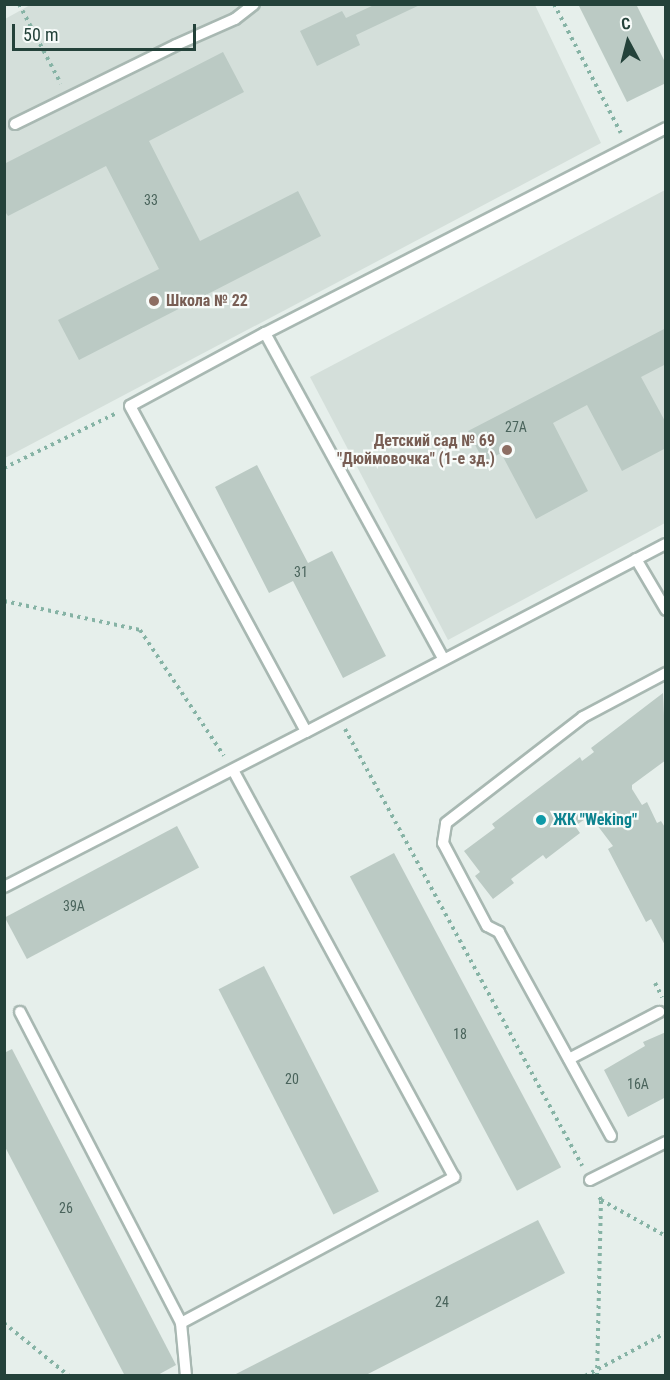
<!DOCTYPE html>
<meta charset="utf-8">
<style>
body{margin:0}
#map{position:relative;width:670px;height:1380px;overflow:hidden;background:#e6efeb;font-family:"Roboto Condensed",sans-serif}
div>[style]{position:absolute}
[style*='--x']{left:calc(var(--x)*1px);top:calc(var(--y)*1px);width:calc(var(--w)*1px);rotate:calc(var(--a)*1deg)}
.built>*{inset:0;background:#d4dfda}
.building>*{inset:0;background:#bbcac4;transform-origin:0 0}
.path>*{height:4px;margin-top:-2px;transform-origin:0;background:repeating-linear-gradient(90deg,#86b3a5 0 3px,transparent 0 7.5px)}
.roads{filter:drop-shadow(2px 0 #a8b8b2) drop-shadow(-2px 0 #a8b8b2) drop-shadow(0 2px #a8b8b2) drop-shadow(0 -2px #a8b8b2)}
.service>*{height:10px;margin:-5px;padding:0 5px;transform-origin:5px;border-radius:5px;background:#fff}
.dots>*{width:16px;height:16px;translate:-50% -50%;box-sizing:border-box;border:3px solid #f7fbf9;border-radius:50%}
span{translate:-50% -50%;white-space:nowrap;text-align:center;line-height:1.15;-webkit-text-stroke:4.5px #f7fbf9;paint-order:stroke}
.number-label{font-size:14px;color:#4a645c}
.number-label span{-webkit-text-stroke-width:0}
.education-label{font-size:16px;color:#785e54;font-weight:700}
.left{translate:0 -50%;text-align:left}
.right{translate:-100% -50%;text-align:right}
.culture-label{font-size:16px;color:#0d838f;font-weight:700}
.frame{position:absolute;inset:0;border:6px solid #24423a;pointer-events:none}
.north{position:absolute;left:598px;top:12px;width:60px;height:60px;-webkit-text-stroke:4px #f7fbf9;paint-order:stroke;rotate:353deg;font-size:16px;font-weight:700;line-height:24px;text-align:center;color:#24423a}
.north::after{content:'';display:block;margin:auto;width:21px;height:27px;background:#24423a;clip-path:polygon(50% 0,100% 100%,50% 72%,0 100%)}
.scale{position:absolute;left:12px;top:24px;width:184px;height:27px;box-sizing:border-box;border:3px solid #24423a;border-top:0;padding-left:8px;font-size:18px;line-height:21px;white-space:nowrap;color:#24423a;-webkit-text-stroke:4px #f7fbf9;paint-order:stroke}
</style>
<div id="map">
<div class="built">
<i style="clip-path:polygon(32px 4px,535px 5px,601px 143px,5px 458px,5px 19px)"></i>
<i style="clip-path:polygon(665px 190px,665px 523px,448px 640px,310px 377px)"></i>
</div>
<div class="building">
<i style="clip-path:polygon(376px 4px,422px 4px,356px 35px,360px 45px,317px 66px,300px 31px,342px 11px,346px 18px)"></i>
<i style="clip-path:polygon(578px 4px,636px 4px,666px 64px,666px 83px,627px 102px)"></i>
<i style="clip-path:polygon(223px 52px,244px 92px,149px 141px,200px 241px,298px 191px,321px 236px,79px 360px,58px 320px,159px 269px,106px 166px,8px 216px,4px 210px,4px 164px)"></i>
<i style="clip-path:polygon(666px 328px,666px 364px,641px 377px,666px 423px,666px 448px,622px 471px,587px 405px,553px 423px,588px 491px,536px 519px,501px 453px,484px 462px,468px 431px)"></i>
<i style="clip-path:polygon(257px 465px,308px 563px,332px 551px,386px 656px,343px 678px,293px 581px,269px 593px,215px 487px)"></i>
<i style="clip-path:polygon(663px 693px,666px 760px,632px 785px,632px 789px,642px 805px,647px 802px,657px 823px,661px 821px,666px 829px,666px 947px,651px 919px,646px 922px,608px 849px,613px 846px,594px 821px,598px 819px,594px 813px,575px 826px,580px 833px,546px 859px,543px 855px,511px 879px,514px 883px,493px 899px,475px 876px,480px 872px,464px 851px,495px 828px,492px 824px,580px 757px,582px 761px,594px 752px,591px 748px)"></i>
<i style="left:177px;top:826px;width:47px;height:195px;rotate:62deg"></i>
<i style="left:394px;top:853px;width:356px;height:50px;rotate:62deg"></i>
<i style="left:264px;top:966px;width:253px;height:51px;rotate:63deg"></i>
<i style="clip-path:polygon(666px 1032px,666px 1097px,628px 1117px,604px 1070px,645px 1046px,643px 1042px)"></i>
<i style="clip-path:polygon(12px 1049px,176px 1365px,156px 1376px,125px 1376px,4px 1145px,4px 1053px)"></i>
<i style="clip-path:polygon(538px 1220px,565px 1273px,364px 1376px,232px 1376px)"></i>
</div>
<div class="path">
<i style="--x:19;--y:4;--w:90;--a:62.3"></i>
<i style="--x:554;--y:4;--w:145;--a:62.6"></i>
<i style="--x:4;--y:468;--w:126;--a:-26"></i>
<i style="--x:4;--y:601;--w:139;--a:12"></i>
<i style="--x:140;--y:630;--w:151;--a:56.3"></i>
<i style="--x:345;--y:729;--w:497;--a:61.5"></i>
<i style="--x:655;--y:983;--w:16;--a:63"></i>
<i style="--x:601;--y:1200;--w:74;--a:29"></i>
<i style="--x:4;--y:1323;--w:84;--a:39.2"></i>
<i style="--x:585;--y:1376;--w:92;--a:-28"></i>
<i style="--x:597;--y:1376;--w:176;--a:-88.7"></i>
<i style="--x:601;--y:1200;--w:7;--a:-117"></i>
</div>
<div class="roads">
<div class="service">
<i style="--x:15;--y:124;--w:179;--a:-26.1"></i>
<i style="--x:176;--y:45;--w:64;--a:-23.8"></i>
<i style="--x:235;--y:19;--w:24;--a:-38"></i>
<i style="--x:666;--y:128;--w:450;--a:152.9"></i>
<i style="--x:265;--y:333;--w:153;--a:151.6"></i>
<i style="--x:130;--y:406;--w:370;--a:61.6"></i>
<i style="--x:306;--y:732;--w:406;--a:-27.6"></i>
<i style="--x:265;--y:333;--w:371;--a:61.3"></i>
<i style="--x:636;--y:559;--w:59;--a:59.5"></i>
<i style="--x:4;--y:887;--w:339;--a:-27.2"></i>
<i style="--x:20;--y:1012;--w:350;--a:62.6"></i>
<i style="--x:181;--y:1323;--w:310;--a:-28.1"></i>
<i style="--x:454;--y:1177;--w:462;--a:-118.5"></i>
<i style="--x:569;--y:1059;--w:102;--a:-27.6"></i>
<i style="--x:611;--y:1136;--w:233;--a:-118.8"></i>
<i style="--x:499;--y:932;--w:13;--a:-153"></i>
<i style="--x:487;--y:926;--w:94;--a:-117.9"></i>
<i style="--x:443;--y:843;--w:20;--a:-81"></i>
<i style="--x:446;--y:823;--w:173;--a:-37.7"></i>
<i style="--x:583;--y:717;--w:94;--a:-27.9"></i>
<i style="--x:590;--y:1180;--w:85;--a:-26.6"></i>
<i style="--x:181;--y:1323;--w:53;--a:84.6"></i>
</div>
</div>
<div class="dots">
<i style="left:154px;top:301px;background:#8d6e63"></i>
<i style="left:507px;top:450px;background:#8d6e63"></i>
<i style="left:541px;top:820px;background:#0f9aa8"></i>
</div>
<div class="number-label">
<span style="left:151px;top:200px">33</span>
<span style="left:516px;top:427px">27А</span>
<span style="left:301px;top:572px">31</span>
<span style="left:74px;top:906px">39А</span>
<span style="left:460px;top:1034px">18</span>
<span style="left:292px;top:1079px">20</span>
<span style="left:638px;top:1084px">16А</span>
<span style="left:66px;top:1208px">26</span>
<span style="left:442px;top:1302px">24</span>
</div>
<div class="education-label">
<span class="left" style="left:166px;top:301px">Школа № 22</span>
<span class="right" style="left:495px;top:450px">Детский сад № 69<br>"Дюймовочка" (1-е зд.)</span>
</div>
<div class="culture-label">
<span class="left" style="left:553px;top:820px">ЖК "Weking"</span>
</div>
<div class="frame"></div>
<div class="north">С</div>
<div class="scale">50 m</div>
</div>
